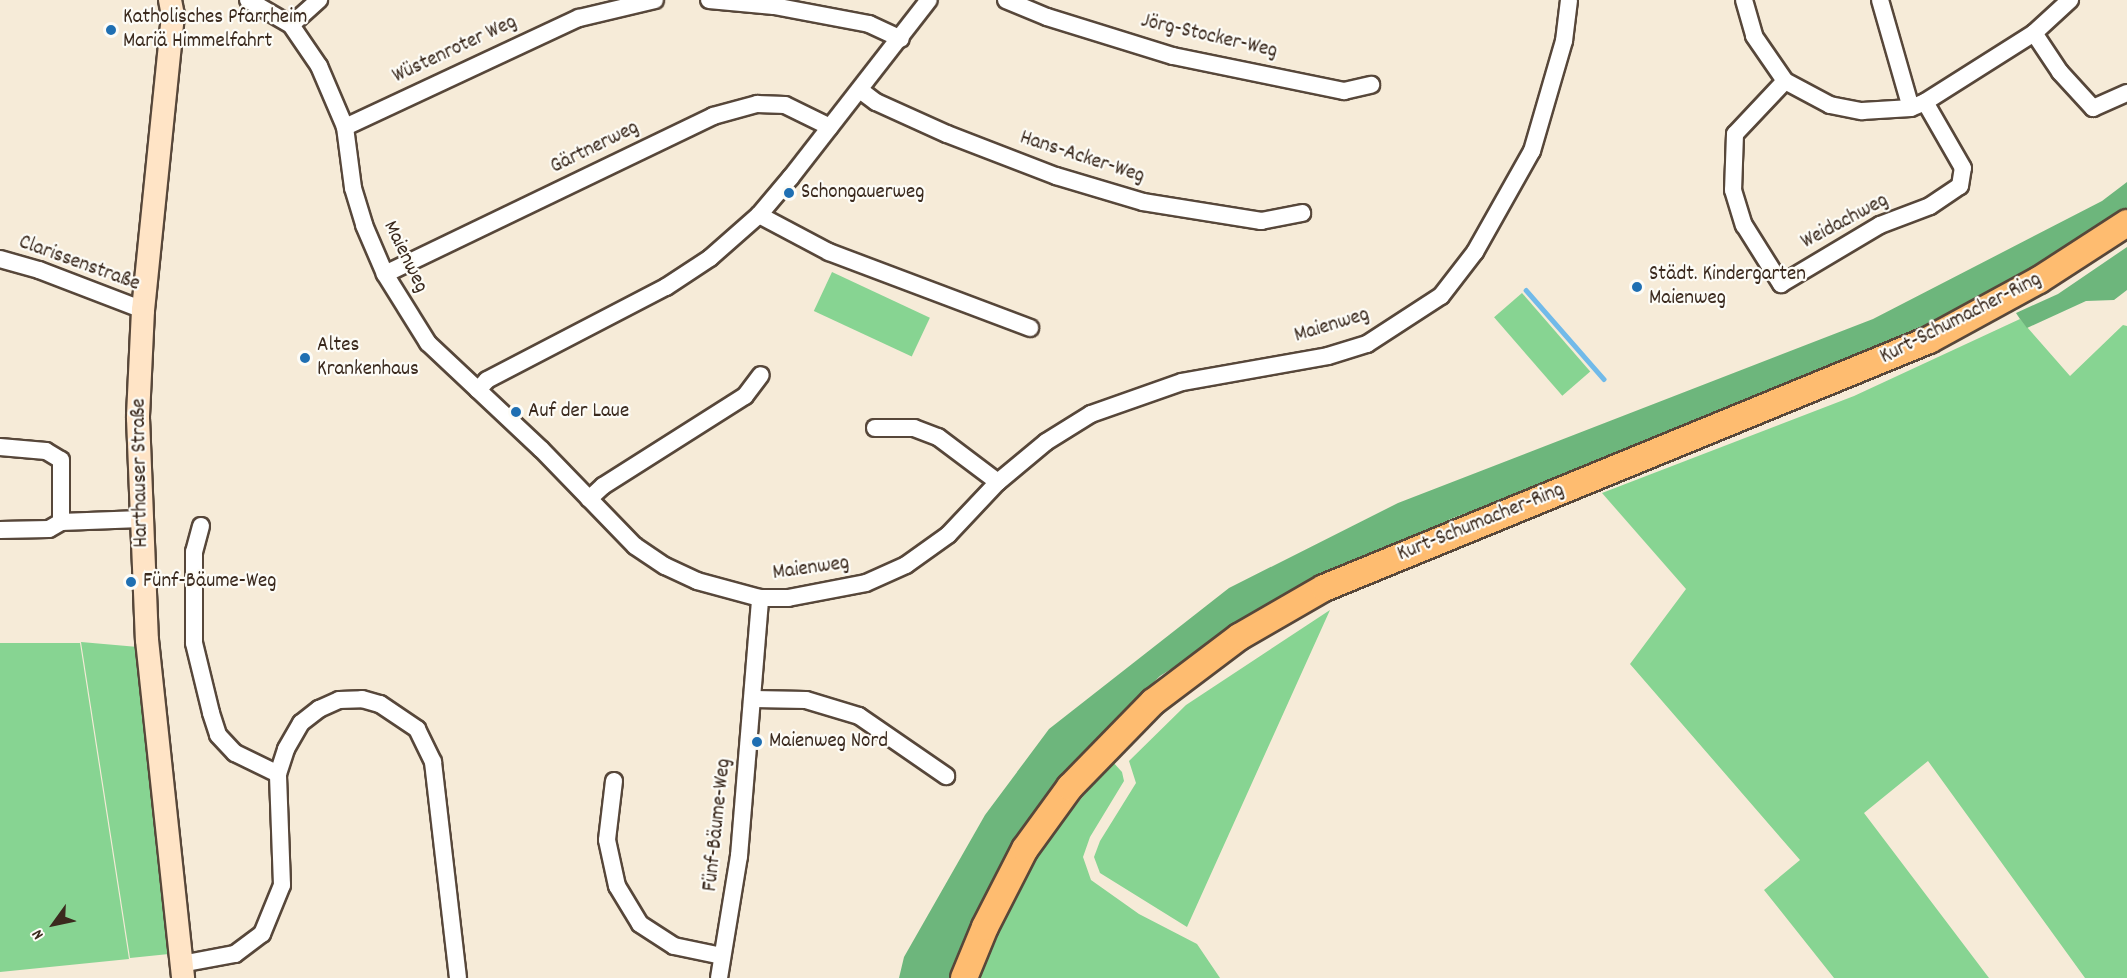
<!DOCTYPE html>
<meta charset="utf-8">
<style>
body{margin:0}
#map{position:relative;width:2127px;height:978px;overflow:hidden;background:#f6ebd8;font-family:Dekko,sans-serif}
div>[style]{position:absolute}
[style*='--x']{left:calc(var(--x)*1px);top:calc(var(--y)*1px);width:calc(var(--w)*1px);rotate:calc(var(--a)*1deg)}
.green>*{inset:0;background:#87d492;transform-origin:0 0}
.forest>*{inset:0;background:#6db67c}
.stream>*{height:4.5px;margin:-2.25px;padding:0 2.25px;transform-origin:2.25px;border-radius:2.25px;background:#71bae9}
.roads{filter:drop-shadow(2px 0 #57473a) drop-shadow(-2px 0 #57473a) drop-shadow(0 2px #57473a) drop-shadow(0 -2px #57473a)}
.street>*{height:16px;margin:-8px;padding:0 8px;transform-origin:8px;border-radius:8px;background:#fff}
.secondary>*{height:22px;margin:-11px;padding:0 11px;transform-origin:11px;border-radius:11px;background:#ffe4c6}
.primary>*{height:26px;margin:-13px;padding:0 13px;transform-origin:13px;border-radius:13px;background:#febc70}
.dots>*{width:16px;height:16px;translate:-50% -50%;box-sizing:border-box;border:3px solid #fdfcf7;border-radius:50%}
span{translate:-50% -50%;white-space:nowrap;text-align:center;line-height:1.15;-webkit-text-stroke:4.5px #fdfcf7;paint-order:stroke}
.poi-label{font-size:21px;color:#3b2a1e}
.left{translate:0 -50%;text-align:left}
.street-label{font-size:21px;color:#3b2a1e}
.north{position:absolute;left:24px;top:894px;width:60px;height:60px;-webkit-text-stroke:4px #fdfcf7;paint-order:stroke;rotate:237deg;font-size:16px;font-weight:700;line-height:24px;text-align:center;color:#3b2a1e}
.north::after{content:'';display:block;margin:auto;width:21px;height:27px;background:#3b2a1e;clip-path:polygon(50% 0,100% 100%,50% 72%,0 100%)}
</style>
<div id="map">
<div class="green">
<i style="left:832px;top:272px;width:108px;height:43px;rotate:25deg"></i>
<i style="left:1522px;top:293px;width:104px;height:37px;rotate:49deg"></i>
<i style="clip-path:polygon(2020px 319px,2070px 376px,2123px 325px,2127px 326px,2127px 978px,2085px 978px,1928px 761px,1864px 813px,1989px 978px,1834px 978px,1764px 890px,1800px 860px,1630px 664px,1686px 589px,1602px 493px,1854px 396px)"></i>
<i style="clip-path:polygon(1330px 610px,1187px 927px,1100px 873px,1094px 857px,1100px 841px,1136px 783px,1129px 761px,1186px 705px)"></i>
<i style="clip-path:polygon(81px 642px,138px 647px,169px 954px,130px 958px)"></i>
<i style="clip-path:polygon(0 643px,80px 643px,129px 959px,0 972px)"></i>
<i style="clip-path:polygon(1112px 761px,1122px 772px,1124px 781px,1090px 837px,1083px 857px,1091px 880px,1139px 914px,1197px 944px,1220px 978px,976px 978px,1044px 844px)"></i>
</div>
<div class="forest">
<i style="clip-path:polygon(2127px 182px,2127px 209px,1925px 331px,1626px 453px,1453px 518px,1290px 594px,1160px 676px,1105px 730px,1026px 828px,972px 920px,951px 978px,899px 978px,904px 957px,985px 815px,1049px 729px,1229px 588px,1398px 503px,1873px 319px,2102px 201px)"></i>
<i style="clip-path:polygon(2127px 247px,2127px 290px,2114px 300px,2086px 301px,2027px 328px,2020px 319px,2016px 313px,2058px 294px)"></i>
</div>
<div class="stream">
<i style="--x:1526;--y:290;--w:118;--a:48.8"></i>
</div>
<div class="roads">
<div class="street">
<i style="--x:248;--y:0;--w:50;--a:30.2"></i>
<i style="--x:291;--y:25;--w:50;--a:55.7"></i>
<i style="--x:319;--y:66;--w:66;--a:66.9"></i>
<i style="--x:345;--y:127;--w:62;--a:82.5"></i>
<i style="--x:353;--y:188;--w:39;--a:73"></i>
<i style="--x:364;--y:225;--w:53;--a:66.8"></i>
<i style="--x:385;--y:274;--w:81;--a:58.1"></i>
<i style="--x:428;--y:343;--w:155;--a:43.2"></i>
<i style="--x:541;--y:449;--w:135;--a:45.9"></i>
<i style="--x:635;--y:546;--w:36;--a:34"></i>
<i style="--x:665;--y:566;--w:35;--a:25"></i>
<i style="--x:697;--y:581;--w:65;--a:15.1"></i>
<i style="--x:760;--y:598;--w:28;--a:0"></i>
<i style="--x:788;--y:598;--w:79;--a:-10.9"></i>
<i style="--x:866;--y:583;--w:44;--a:-24.2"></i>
<i style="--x:906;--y:565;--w:52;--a:-35.5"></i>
<i style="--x:948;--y:535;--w:73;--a:-46.7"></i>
<i style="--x:998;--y:482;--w:62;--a:-39.8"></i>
<i style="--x:1046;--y:442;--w:53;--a:-31.9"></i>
<i style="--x:1091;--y:414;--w:96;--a:-19.4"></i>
<i style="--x:1182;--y:382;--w:148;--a:-10.1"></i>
<i style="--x:1328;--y:356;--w:41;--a:-17.1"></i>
<i style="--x:1367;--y:344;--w:88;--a:-33"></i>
<i style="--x:1441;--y:296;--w:56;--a:-52.3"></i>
<i style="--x:1475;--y:252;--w:116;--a:-60.6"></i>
<i style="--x:1532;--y:151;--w:115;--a:-73.8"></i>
<i style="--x:1564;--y:41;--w:41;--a:-83"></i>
<i style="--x:709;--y:0;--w:65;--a:5.3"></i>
<i style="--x:774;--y:6;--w:97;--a:10.7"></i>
<i style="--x:869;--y:24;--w:35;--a:25"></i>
<i style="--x:1006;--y:0;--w:44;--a:22.5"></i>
<i style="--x:1047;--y:17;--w:132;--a:17.2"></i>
<i style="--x:1173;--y:56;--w:175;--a:11.6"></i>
<i style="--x:1344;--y:91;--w:28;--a:-13"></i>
<i style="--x:1744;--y:0;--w:37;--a:74"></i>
<i style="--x:1754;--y:36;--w:55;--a:55.4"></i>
<i style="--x:1785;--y:81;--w:51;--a:28.1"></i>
<i style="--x:1830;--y:105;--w:33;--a:11"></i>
<i style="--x:1862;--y:111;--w:49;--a:-3.5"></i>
<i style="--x:1911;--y:108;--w:15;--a:-23"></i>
<i style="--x:1925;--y:102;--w:129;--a:-32.3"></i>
<i style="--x:2034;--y:33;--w:49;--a:-42.5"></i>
<i style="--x:1880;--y:0;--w:112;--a:74"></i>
<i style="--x:291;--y:25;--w:38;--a:-42"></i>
<i style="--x:2034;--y:33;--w:47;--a:56.3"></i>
<i style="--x:2060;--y:72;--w:49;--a:47.5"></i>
<i style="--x:2093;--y:108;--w:37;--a:-24"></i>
<i style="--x:1785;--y:81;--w:73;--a:133.3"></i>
<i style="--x:1735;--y:134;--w:56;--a:92"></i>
<i style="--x:1733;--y:190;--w:37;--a:73"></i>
<i style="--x:1744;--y:225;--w:70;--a:57.9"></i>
<i style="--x:1781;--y:284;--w:115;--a:-30.8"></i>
<i style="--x:1880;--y:225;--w:53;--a:-20.8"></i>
<i style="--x:1930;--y:206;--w:36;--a:-34"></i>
<i style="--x:1960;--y:186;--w:18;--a:-81"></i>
<i style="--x:1963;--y:168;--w:76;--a:-119.9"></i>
<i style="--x:860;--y:90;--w:20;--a:37"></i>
<i style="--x:876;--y:102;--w:78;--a:24.3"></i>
<i style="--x:947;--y:134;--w:117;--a:21.1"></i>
<i style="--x:1056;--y:176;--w:91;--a:16.6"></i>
<i style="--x:1143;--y:202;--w:120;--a:9.1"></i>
<i style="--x:1261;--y:221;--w:42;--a:-11"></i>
<i style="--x:345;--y:127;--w:258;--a:-25"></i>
<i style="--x:579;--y:18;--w:78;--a:-13.3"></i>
<i style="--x:759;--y:215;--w:79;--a:27.9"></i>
<i style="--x:829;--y:252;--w:215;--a:20.7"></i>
<i style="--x:0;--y:259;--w:41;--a:15.8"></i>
<i style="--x:39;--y:270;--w:111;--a:21"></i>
<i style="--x:385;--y:274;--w:364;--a:-25.7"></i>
<i style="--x:713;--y:116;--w:46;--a:-15.3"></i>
<i style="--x:757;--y:104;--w:28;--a:2"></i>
<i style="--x:785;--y:105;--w:50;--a:26.1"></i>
<i style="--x:478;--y:390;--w:13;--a:-48"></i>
<i style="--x:487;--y:380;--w:202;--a:-27.5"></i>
<i style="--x:666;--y:287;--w:53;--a:-33.4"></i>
<i style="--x:710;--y:258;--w:65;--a:-41.3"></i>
<i style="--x:759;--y:215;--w:50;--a:-49.9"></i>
<i style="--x:791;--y:177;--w:224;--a:-52.1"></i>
<i style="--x:875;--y:428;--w:39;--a:0"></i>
<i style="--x:914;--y:428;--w:26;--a:21"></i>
<i style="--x:938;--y:437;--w:75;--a:36.9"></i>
<i style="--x:0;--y:447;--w:46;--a:5"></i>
<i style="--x:46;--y:451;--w:17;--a:31"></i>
<i style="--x:61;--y:460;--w:62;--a:90"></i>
<i style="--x:61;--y:522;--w:80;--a:-2.1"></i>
<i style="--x:589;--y:499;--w:19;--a:-43"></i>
<i style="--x:603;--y:486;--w:168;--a:-32.4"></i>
<i style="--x:745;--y:396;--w:26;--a:-53"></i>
<i style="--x:201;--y:526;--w:27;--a:105"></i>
<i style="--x:194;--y:552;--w:91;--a:90"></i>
<i style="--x:194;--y:643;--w:72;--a:76.3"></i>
<i style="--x:211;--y:713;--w:23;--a:72"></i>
<i style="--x:218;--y:735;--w:25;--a:47"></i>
<i style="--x:235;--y:753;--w:48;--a:26"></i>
<i style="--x:0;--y:530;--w:49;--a:-1.2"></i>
<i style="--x:49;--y:529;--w:14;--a:-30"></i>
<i style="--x:754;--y:699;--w:52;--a:1.1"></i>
<i style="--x:806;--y:700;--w:55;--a:16.8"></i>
<i style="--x:859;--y:716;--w:106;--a:34.6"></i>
<i style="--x:614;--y:781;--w:59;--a:96.8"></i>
<i style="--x:607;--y:840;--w:47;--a:77.7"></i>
<i style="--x:617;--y:886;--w:44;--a:58.8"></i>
<i style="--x:640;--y:924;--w:40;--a:32.9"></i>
<i style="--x:674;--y:946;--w:49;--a:11.8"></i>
<i style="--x:181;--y:964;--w:55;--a:-10.5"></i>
<i style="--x:235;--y:954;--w:34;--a:-37"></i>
<i style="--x:262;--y:934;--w:53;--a:-67.8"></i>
<i style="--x:282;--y:885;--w:111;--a:-92.1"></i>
<i style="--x:278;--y:774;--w:26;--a:-72"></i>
<i style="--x:286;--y:749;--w:30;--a:-60"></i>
<i style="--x:301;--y:723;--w:23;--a:-38"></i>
<i style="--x:319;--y:709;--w:22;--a:-24"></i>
<i style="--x:339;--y:700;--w:23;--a:-2"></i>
<i style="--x:362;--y:699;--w:19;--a:16"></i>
<i style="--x:380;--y:704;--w:45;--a:34"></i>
<i style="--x:417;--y:729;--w:37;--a:64"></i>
<i style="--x:433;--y:762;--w:217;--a:83.4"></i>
<i style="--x:719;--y:978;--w:124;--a:-80.7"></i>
<i style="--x:739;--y:856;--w:259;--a:-85.3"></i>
</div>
<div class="secondary">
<i style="--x:170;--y:0;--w:15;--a:79"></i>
<i style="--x:173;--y:15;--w:297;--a:95.8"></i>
<i style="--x:143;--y:310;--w:108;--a:92.7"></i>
<i style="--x:138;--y:418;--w:222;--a:87.7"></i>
<i style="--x:147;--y:640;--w:340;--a:83.9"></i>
</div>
<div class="primary">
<i style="--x:964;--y:978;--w:55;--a:-67.6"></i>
<i style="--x:985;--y:927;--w:88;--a:-62.9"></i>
<i style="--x:1025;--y:849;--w:77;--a:-54"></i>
<i style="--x:1070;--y:787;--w:119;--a:-45.7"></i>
<i style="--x:1153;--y:702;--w:108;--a:-37.1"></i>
<i style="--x:1239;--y:637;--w:98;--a:-30"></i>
<i style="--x:1324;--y:588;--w:654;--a:-22.29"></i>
<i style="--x:1929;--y:340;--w:125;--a:-28.6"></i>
<i style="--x:2039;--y:280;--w:105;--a:-32.9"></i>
</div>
</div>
<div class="dots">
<i style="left:111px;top:30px;background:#1f6fb2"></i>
<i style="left:789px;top:193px;background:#1f6fb2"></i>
<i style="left:1637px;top:287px;background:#1f6fb2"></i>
<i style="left:305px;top:358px;background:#1f6fb2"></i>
<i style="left:516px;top:412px;background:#1f6fb2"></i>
<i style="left:131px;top:582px;background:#1f6fb2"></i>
<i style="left:757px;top:742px;background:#1f6fb2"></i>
</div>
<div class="poi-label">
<span class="left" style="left:123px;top:30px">Katholisches Pfarrheim<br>Mariä Himmelfahrt</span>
<span class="left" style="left:801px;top:193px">Schongauerweg</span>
<span class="left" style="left:1649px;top:287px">Städt. Kindergarten<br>Maienweg</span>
<span class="left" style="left:317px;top:358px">Altes<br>Krankenhaus</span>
<span class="left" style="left:528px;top:412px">Auf der Laue</span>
<span class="left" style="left:143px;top:582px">Fünf-Bäume-Weg</span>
<span class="left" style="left:769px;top:742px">Maienweg Nord</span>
</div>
<div class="street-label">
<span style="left:1209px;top:37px;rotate:13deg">Jörg-Stocker-Weg</span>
<span style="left:455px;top:50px;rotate:-25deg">Wüstenroter Weg</span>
<span style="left:595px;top:148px;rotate:-26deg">Gärtnerweg</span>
<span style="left:1082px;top:158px;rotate:18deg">Hans-Acker-Weg</span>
<span style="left:1845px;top:222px;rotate:-28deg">Weidachweg</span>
<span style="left:405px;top:257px;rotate:64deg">Maienweg</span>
<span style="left:79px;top:264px;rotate:20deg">Clarissenstraße</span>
<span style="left:1961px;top:319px;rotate:-27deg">Kurt-Schumacher-Ring</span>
<span style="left:1332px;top:326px;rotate:-17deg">Maienweg</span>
<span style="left:141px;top:473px;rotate:-91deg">Harthauser Straße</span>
<span style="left:1481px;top:523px;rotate:-22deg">Kurt-Schumacher-Ring</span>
<span style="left:811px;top:569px;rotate:-8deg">Maienweg</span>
<span style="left:718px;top:825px;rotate:-84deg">Fünf-Bäume-Weg</span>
</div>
<div class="north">N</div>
</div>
